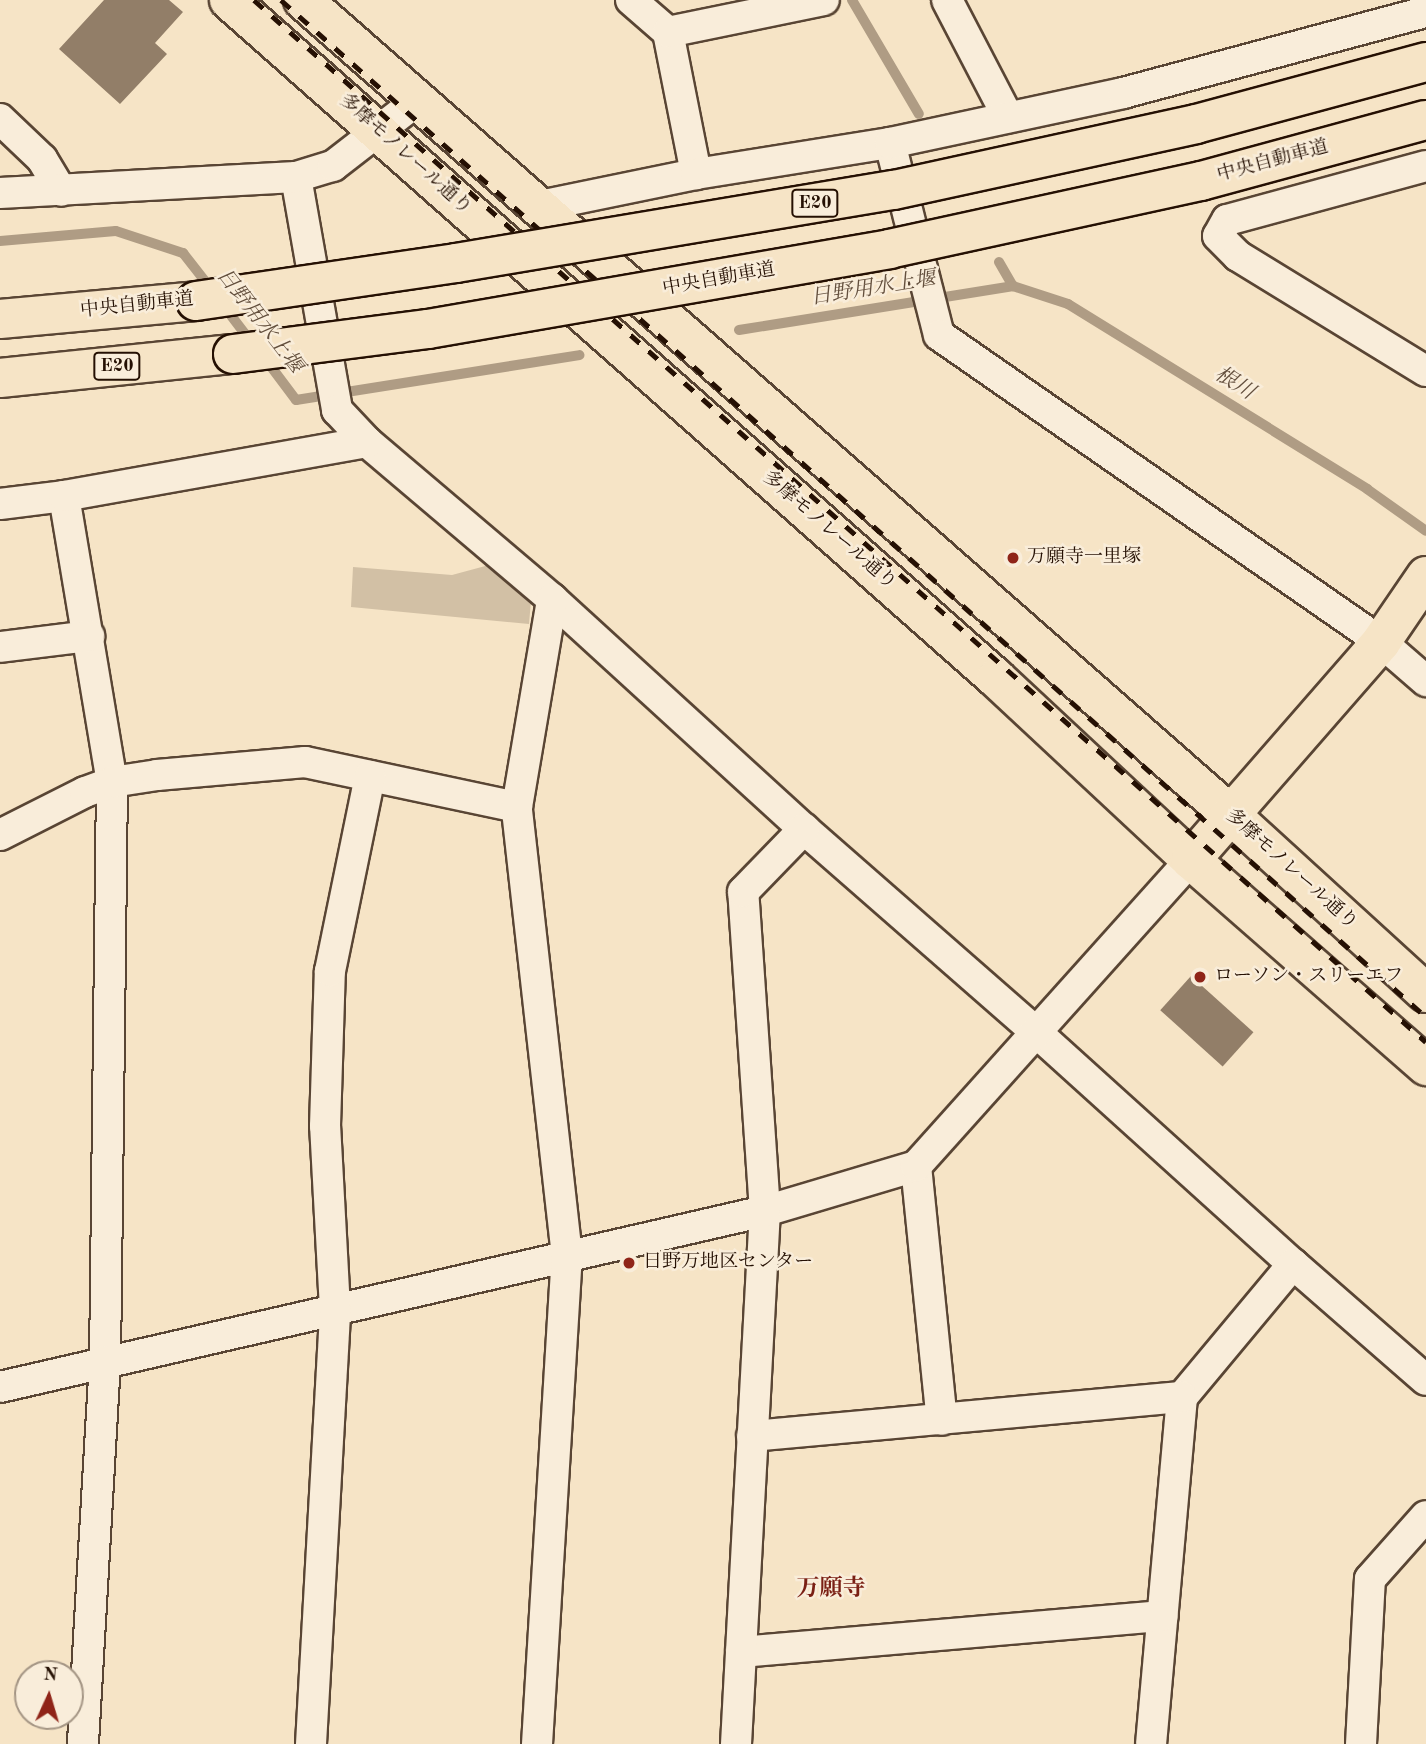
<!DOCTYPE html>
<meta charset="utf-8">
<style>
body{margin:0}
#map{position:relative;width:1426px;height:1744px;overflow:hidden;background:#f6e4c6;font-family:"Old Standard TT","Noto Serif JP",serif}
div>[style]{position:absolute}
[style*='--x']{left:calc(var(--x)*1px);top:calc(var(--y)*1px);width:calc(var(--w)*1px);rotate:calc(var(--a)*1deg)}
.green>*{inset:0;background:#d2c0a5}
.stream>*{height:10px;margin:-5px;padding:0 5px;transform-origin:5px;border-radius:5px;background:#af9c84}
.building>*{inset:0;background:#927e68;transform-origin:0 0}
.roads{filter:drop-shadow(2px 0 #594534) drop-shadow(-2px 0 #594534) drop-shadow(0 2px #594534) drop-shadow(0 -2px #594534)}
.minor>*{height:30px;margin:-15px;padding:0 15px;transform-origin:15px;border-radius:15px;background:#f9edda}
.major>*{height:38px;margin:-19px;padding:0 19px;transform-origin:19px;border-radius:19px;background:#f6e4c6}
.highway>*{height:38px;margin:-19px;padding:0 19px;transform-origin:19px;border-radius:19px;background:#f6e4c6}
.rail>*{height:5px;margin-top:-2.5px;transform-origin:0;background:repeating-linear-gradient(90deg,#251003 0 12px,transparent 0 24px)}
.bridges{filter:drop-shadow(2px 0 #251003) drop-shadow(-2px 0 #251003) drop-shadow(0 2px #251003) drop-shadow(0 -2px #251003)}
.highway-bridge>*{height:38px;margin:-19px;padding:0 19px;transform-origin:19px;border-radius:19px;background:#f6e4c6}
.dots>*{width:19px;height:19px;translate:-50% -50%;box-sizing:border-box;border:4px solid #f9edda;border-radius:50%}
span{translate:-50% -50%;white-space:nowrap;text-align:center;line-height:1.15;-webkit-text-stroke:5px #f9edda;paint-order:stroke}
.shield-label span{padding:2px 5px;background:#f9edda;border:2px solid;border-radius:5px;-webkit-text-stroke-width:0}
.shield-label{font-size:18px;color:#251003;font-weight:700}
.street-label{font-size:19px;color:#251003}
.poi-label{font-size:19px;color:#251003}
.left{translate:0 -50%;text-align:left}
.water-label{font-size:21px;color:#634f3d;font-style:italic}
.quarter-label{font-size:23px;color:#7a1f14;font-weight:700}
.north{position:absolute;left:14px;top:1660px;width:70px;height:70px;box-sizing:border-box;background:#f9edda;border:2px solid #a49584;border-radius:50%;rotate:4deg;font-size:19px;font-weight:700;line-height:28px;text-align:center;color:#251003}
.north::after{content:'';display:block;margin:auto;width:24px;height:32px;background:#8f2418;clip-path:polygon(50% 0,100% 100%,50% 72%,0 100%)}
</style>
<div id="map">
<div class="green">
<i style="clip-path:polygon(489px 565px,531px 601px,529px 624px,351px 607px,353px 567px,452px 575px)"></i>
</div>
<div class="stream">
<i style="--x:852;--y:0;--w:132;--a:59.6"></i>
<i style="--x:0;--y:241;--w:116;--a:-4.9"></i>
<i style="--x:116;--y:231;--w:71;--a:18.2"></i>
<i style="--x:183;--y:253;--w:47;--a:51.9"></i>
<i style="--x:999;--y:262;--w:28;--a:60"></i>
<i style="--x:223;--y:305;--w:48;--a:52.7"></i>
<i style="--x:739;--y:330;--w:278;--a:-9.1"></i>
<i style="--x:1013;--y:286;--w:58;--a:18.1"></i>
<i style="--x:1068;--y:304;--w:352;--a:31.7"></i>
<i style="--x:1367;--y:489;--w:72;--a:35.4"></i>
<i style="--x:266;--y:360;--w:50;--a:53.1"></i>
<i style="--x:296;--y:400;--w:287;--a:-9"></i>
</div>
<div class="building">
<i style="clip-path:polygon(104px 0,169px 0,183px 12px,155px 43px,167px 54px,120px 104px,59px 49px)"></i>
<i style="left:1191px;top:976px;width:84px;height:46px;rotate:42deg"></i>
</div>
<div class="roads">
<div class="minor">
<i style="--x:631;--y:0;--w:49;--a:40.9"></i>
<i style="--x:668;--y:32;--w:145;--a:78.8"></i>
<i style="--x:947;--y:0;--w:132;--a:62.5"></i>
<i style="--x:668;--y:32;--w:159;--a:-11.6"></i>
<i style="--x:0;--y:119;--w:58;--a:43.6"></i>
<i style="--x:42;--y:159;--w:37;--a:59"></i>
<i style="--x:890;--y:143;--w:198;--a:75.7"></i>
<i style="--x:939;--y:335;--w:538;--a:34.78"></i>
<i style="--x:1381;--y:642;--w:60;--a:40.9"></i>
<i style="--x:1426;--y:166;--w:206;--a:164.8"></i>
<i style="--x:1227;--y:220;--w:18;--a:119"></i>
<i style="--x:1218;--y:236;--w:28;--a:45"></i>
<i style="--x:1238;--y:256;--w:220;--a:31.5"></i>
<i style="--x:296;--y:177;--w:237;--a:80"></i>
<i style="--x:337;--y:410;--w:44;--a:46.8"></i>
<i style="--x:367;--y:442;--w:243;--a:40.3"></i>
<i style="--x:552;--y:599;--w:341;--a:42.4"></i>
<i style="--x:804;--y:829;--w:310;--a:41.2"></i>
<i style="--x:1037;--y:1033;--w:345;--a:42.1"></i>
<i style="--x:1293;--y:1264;--w:173;--a:129.8"></i>
<i style="--x:1182;--y:1397;--w:348;--a:95.1"></i>
<i style="--x:0;--y:193;--w:296;--a:-3.1"></i>
<i style="--x:296;--y:177;--w:39;--a:-17"></i>
<i style="--x:333;--y:166;--w:108;--a:-37.8"></i>
<i style="--x:540;--y:206;--w:159;--a:-11.6"></i>
<i style="--x:696;--y:174;--w:196;--a:-9.1"></i>
<i style="--x:890;--y:143;--w:238;--a:-12.1"></i>
<i style="--x:1123;--y:93;--w:314;--a:-15"></i>
<i style="--x:64;--y:496;--w:290;--a:80.5"></i>
<i style="--x:112;--y:782;--w:579;--a:90.69"></i>
<i style="--x:105;--y:1361;--w:384;--a:93.3"></i>
<i style="--x:0;--y:504;--w:64;--a:-7.1"></i>
<i style="--x:64;--y:496;--w:308;--a:-10.1"></i>
<i style="--x:0;--y:647;--w:90;--a:-7"></i>
<i style="--x:0;--y:835;--w:95;--a:-26.8"></i>
<i style="--x:85;--y:792;--w:29;--a:-20"></i>
<i style="--x:112;--y:782;--w:46;--a:-8.8"></i>
<i style="--x:157;--y:775;--w:149;--a:-5"></i>
<i style="--x:305;--y:762;--w:217;--a:12"></i>
<i style="--x:916;--y:1166;--w:255;--a:84.2"></i>
<i style="--x:1293;--y:1264;--w:176;--a:41.1"></i>
<i style="--x:0;--y:1387;--w:785;--a:-12.96"></i>
<i style="--x:765;--y:1211;--w:158;--a:-16.6"></i>
<i style="--x:916;--y:1166;--w:411;--a:-48.1"></i>
<i style="--x:752;--y:1436;--w:432;--a:-5.2"></i>
<i style="--x:741;--y:1652;--w:423;--a:-4.9"></i>
<i style="--x:311;--y:1744;--w:436;--a:-86.8"></i>
<i style="--x:335;--y:1309;--w:183;--a:-93.1"></i>
<i style="--x:325;--y:1126;--w:155;--a:-88.2"></i>
<i style="--x:330;--y:971;--w:199;--a:-78.4"></i>
<i style="--x:537;--y:1744;--w:489;--a:-86.5"></i>
<i style="--x:567;--y:1256;--w:452;--a:-96.4"></i>
<i style="--x:517;--y:807;--w:211;--a:-80.4"></i>
<i style="--x:736;--y:1744;--w:534;--a:-86.89"></i>
<i style="--x:765;--y:1211;--w:320;--a:-93.9"></i>
<i style="--x:743;--y:892;--w:88;--a:-45.9"></i>
<i style="--x:1361;--y:1744;--w:165;--a:-86.9"></i>
<i style="--x:1370;--y:1579;--w:84;--a:-48.4"></i>
</div>
<div class="major">
<i style="--x:229;--y:0;--w:1024;--a:41.48"></i>
<i style="--x:996;--y:678;--w:267;--a:43"></i>
<i style="--x:1191;--y:860;--w:313;--a:41.2"></i>
<i style="--x:303;--y:0;--w:1235;--a:41.29"></i>
<i style="--x:1231;--y:815;--w:264;--a:42.4"></i>
<i style="--x:1191;--y:860;--w:289;--a:-48.9"></i>
<i style="--x:1381;--y:642;--w:80;--a:-55.7"></i>
</div>
<div class="highway">
<i style="--x:0;--y:319;--w:197;--a:-5.2"></i>
<i style="--x:0;--y:378;--w:234;--a:-5.9"></i>
</div>
</div>
<div class="rail">
<i style="--x:254;--y:0;--w:1568;--a:41.64"></i>
<i style="--x:281;--y:0;--w:1531;--a:41.61"></i>
</div>
<div class="bridges">
<div class="highway-bridge">
<i style="--x:196;--y:301;--w:263;--a:-8.3"></i>
<i style="--x:456;--y:263;--w:444;--a:-9.5"></i>
<i style="--x:894;--y:190;--w:309;--a:-12.3"></i>
<i style="--x:1196;--y:124;--w:238;--a:-15.1"></i>
<i style="--x:233;--y:354;--w:197;--a:-7.3"></i>
<i style="--x:428;--y:329;--w:468;--a:-9.8"></i>
<i style="--x:889;--y:249;--w:319;--a:-12.3"></i>
<i style="--x:1201;--y:181;--w:233;--a:-15.2"></i>
</div>
</div>
<div class="dots">
<i style="left:1013px;top:558px;background:#8f2418"></i>
<i style="left:1200px;top:977px;background:#8f2418"></i>
<i style="left:629px;top:1263px;background:#8f2418"></i>
</div>
<div class="shield-label">
<span style="left:815px;top:203px">E20</span>
<span style="left:117px;top:366px">E20</span>
</div>
<div class="street-label">
<span style="left:405px;top:155px;rotate:42deg">多摩モノレール通り</span>
<span style="left:1273px;top:162px;rotate:-15deg">中央自動車道</span>
<span style="left:719px;top:280px;rotate:-10deg">中央自動車道</span>
<span style="left:137px;top:306px;rotate:-6deg">中央自動車道</span>
<span style="left:829px;top:531px;rotate:41deg">多摩モノレール通り</span>
<span style="left:1291px;top:870px;rotate:42deg">多摩モノレール通り</span>
</div>
<div class="poi-label">
<span class="left" style="left:1027px;top:558px">万願寺一里塚</span>
<span class="left" style="left:1214px;top:977px">ローソン・スリーエフ</span>
<span class="left" style="left:643px;top:1263px">日野万地区センター</span>
</div>
<div class="water-label">
<span style="left:873px;top:289px;rotate:-9deg">日野用水上堰</span>
<span style="left:259px;top:321px;rotate:52deg">日野用水上堰</span>
<span style="left:1234px;top:384px;rotate:32deg">根川</span>
</div>
<div class="quarter-label">
<span style="left:831px;top:1589px">万願寺</span>
</div>
<div class="north">N</div>
</div>
